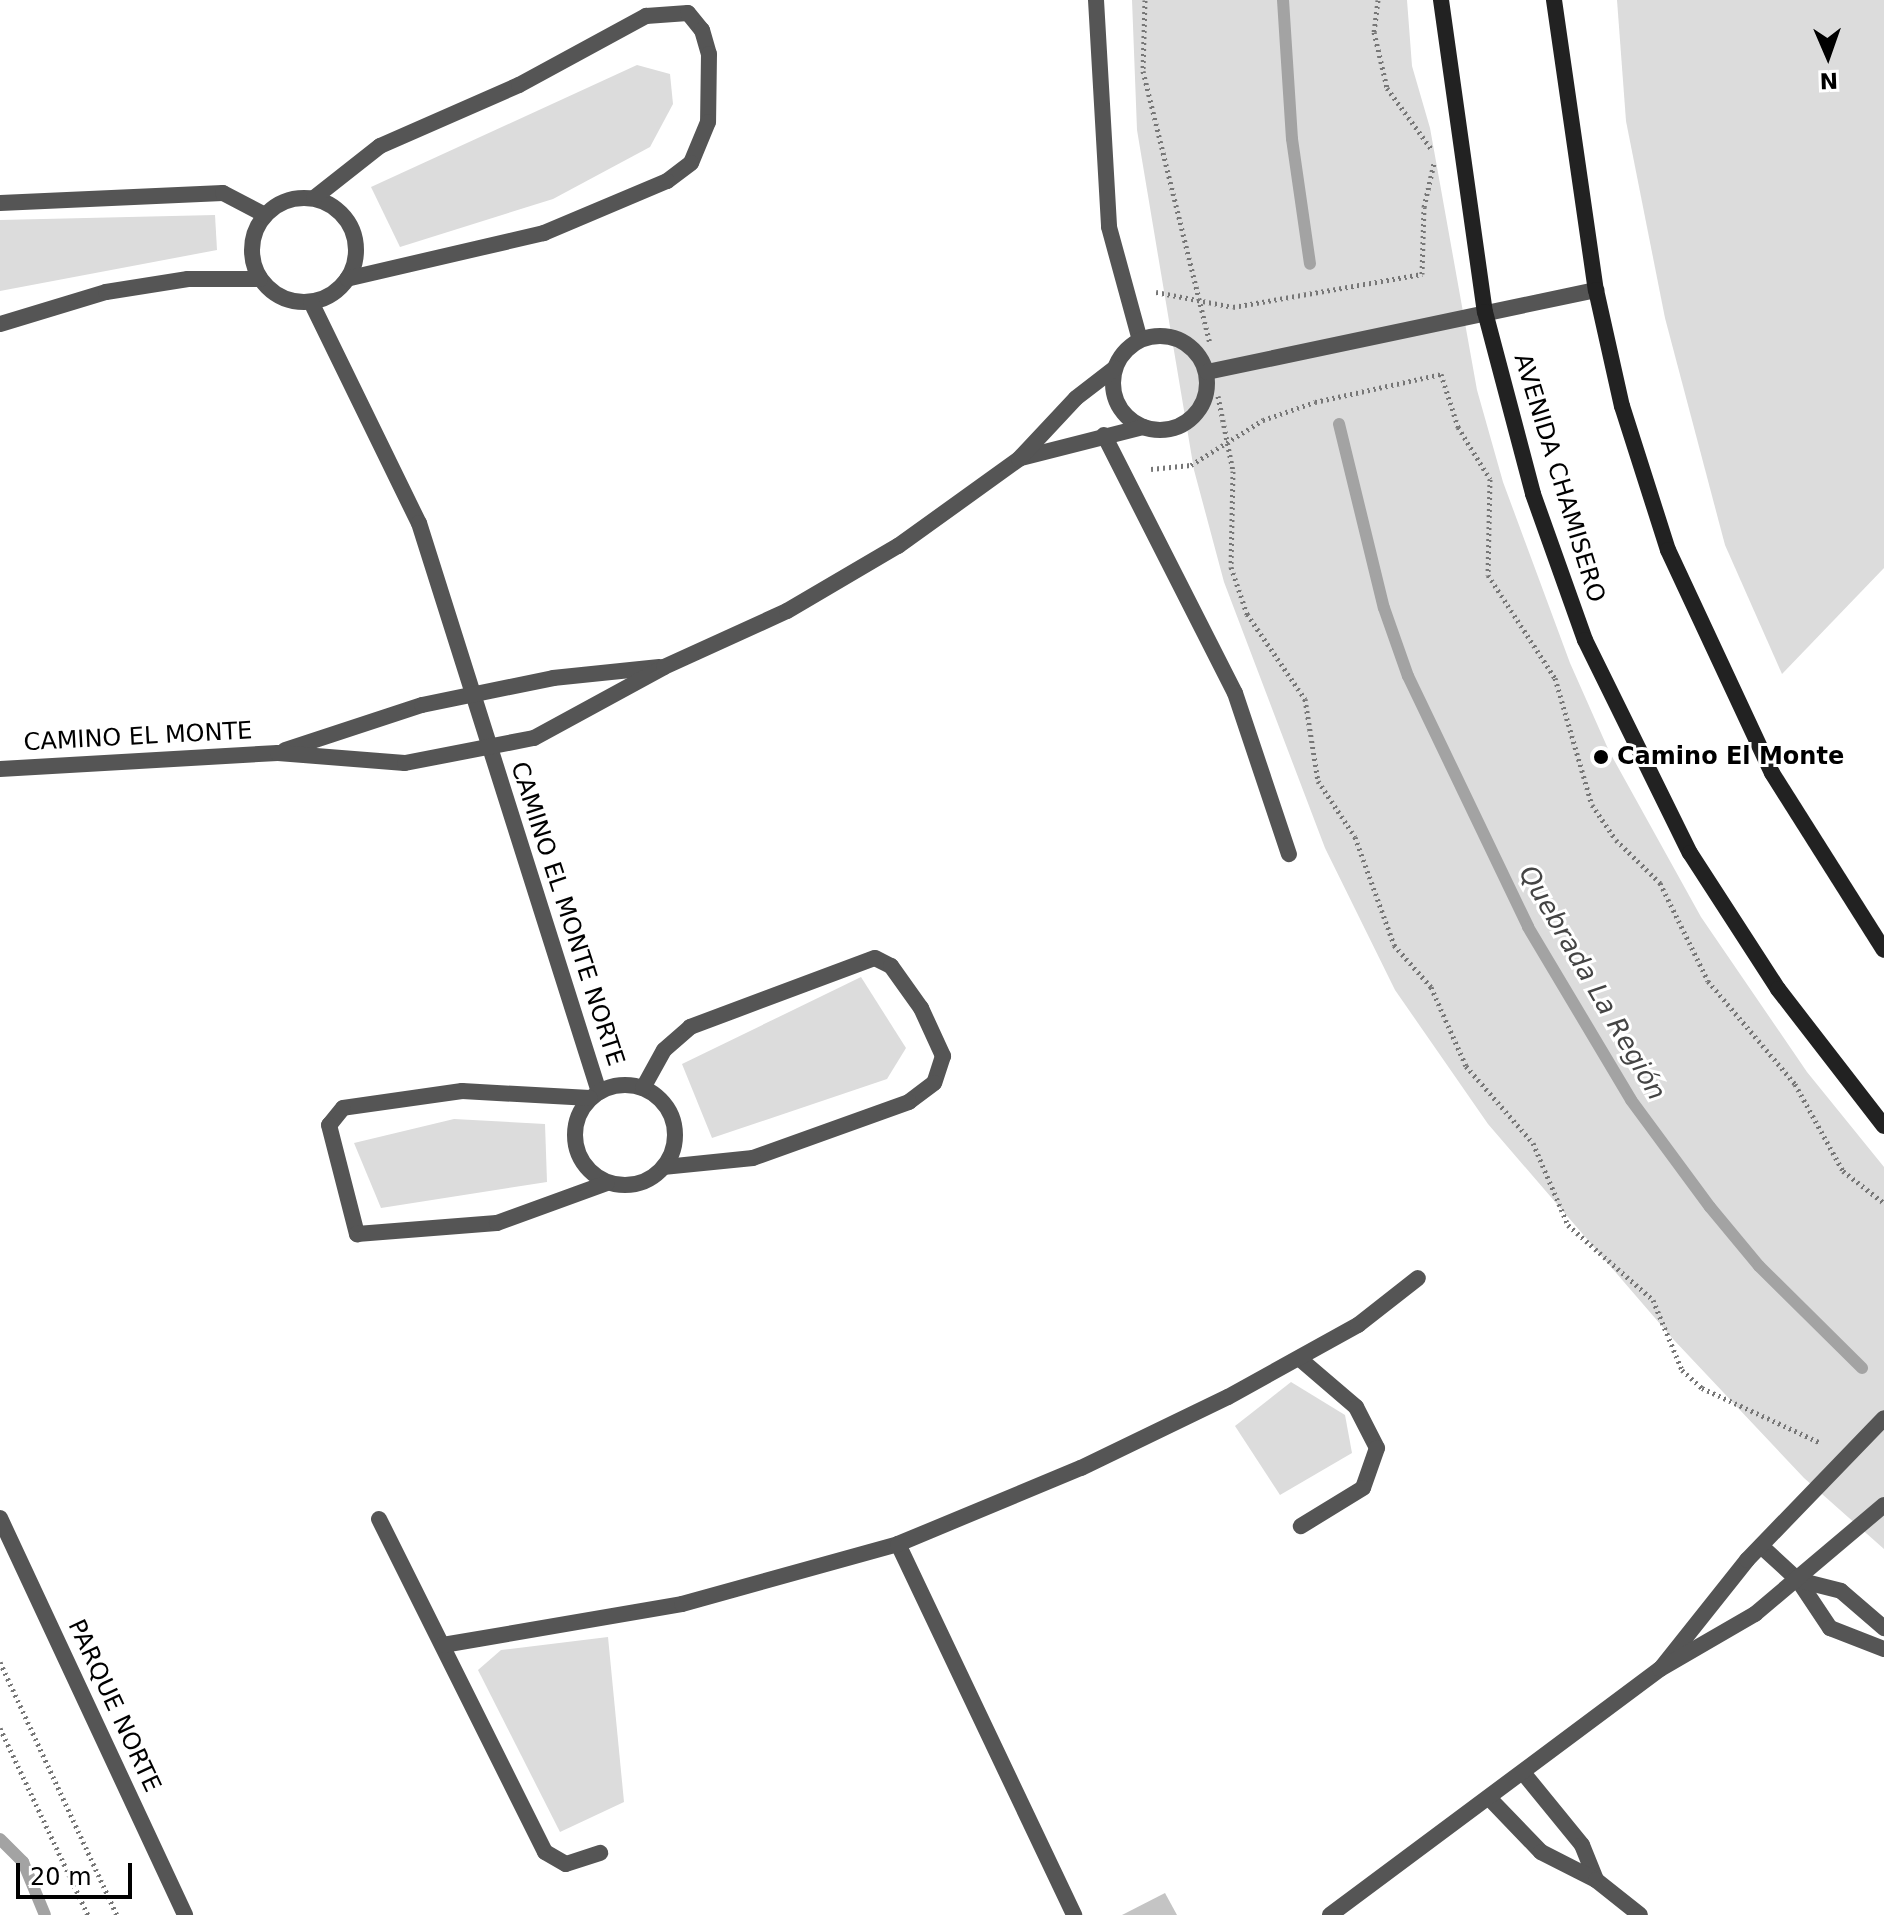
<!DOCTYPE html>
<meta charset="utf-8">
<style>
body{margin:0}
#map{position:relative;width:1884px;height:1915px;overflow:hidden;background:#fff;font-family:"DejaVu Sans",sans-serif}
div>[style]{position:absolute}
[style*='--x']{left:calc(var(--x)*1px);top:calc(var(--y)*1px);width:calc(var(--w)*1px);rotate:calc(var(--a)*1deg)}
.green>*{inset:0;background:#dcdcdc}
.stream>*{height:12px;margin:-6px;padding:0 6px;transform-origin:6px;border-radius:6px;background:#a3a3a3}
.building>*{inset:0;background:#c4c4c4}
.path>*{height:5px;margin-top:-2.5px;transform-origin:0;background:repeating-linear-gradient(90deg,#777 0 2px,transparent 0 6px)}
.street>*{height:16px;margin:-8px;padding:0 8px;transform-origin:8px;border-radius:8px;background:#555}
.street>.ring{margin:-8px;padding:0;box-sizing:content-box;background:none;border:16px solid #555;border-radius:50%}
.secondary>*{height:16px;margin:-8px;padding:0 8px;transform-origin:8px;border-radius:8px;background:#222}
.dots>*{width:22px;height:22px;translate:-50% -50%;box-sizing:border-box;border:4px solid #fff;border-radius:50%}
span{translate:-50% -50%;white-space:nowrap;text-align:center;line-height:1.15;-webkit-text-stroke:6px #fff;paint-order:stroke}
.street-label{font-size:24px;color:#000}
.poi-label{font-size:24px;color:#000;font-weight:700}
.left{translate:0 -50%;text-align:left}
.water-label{font-size:26px;color:#444;font-style:italic}
.north{position:absolute;left:1788px;top:16px;width:80px;height:80px;-webkit-text-stroke:6px #fff;paint-order:stroke;rotate:178deg;font-size:22px;font-weight:700;line-height:32px;text-align:center;color:#000}
.north::after{content:'';display:block;margin:auto;width:28px;height:36px;background:#000;clip-path:polygon(50% 0,100% 100%,50% 72%,0 100%)}
.scale{position:absolute;left:16px;top:1863px;width:116px;height:36px;box-sizing:border-box;border:4px solid #000;border-top:0;padding-left:10px;font-size:24px;line-height:28px;white-space:nowrap;color:#000;-webkit-text-stroke:6px #fff;paint-order:stroke}
</style>
<div id="map">
<div class="green">
<i style="clip-path:polygon(1132px 0,1407px 0,1412px 66px,1430px 128px,1477px 390px,1503px 482px,1570px 663px,1609px 751px,1701px 917px,1807px 1072px,1884px 1167px,1884px 1549px,1804px 1478px,1673px 1339px,1488px 1124px,1395px 990px,1325px 848px,1224px 582px,1194px 470px,1137px 130px)"></i>
<i style="clip-path:polygon(1617px 0,1884px 0,1884px 568px,1782px 674px,1725px 545px,1665px 318px,1626px 121px)"></i>
<i style="clip-path:polygon(637px 65px,670px 74px,673px 104px,650px 147px,553px 199px,400px 247px,371px 187px)"></i>
<i style="clip-path:polygon(215px 215px,217px 250px,0 291px,0 220px)"></i>
<i style="clip-path:polygon(861px 977px,906px 1048px,887px 1079px,712px 1138px,682px 1064px)"></i>
<i style="clip-path:polygon(454px 1119px,545px 1124px,547px 1182px,381px 1208px,354px 1143px)"></i>
<i style="clip-path:polygon(1291px 1382px,1345px 1415px,1352px 1453px,1280px 1495px,1235px 1426px)"></i>
<i style="clip-path:polygon(608px 1637px,624px 1802px,560px 1832px,478px 1670px,501px 1650px)"></i>
</div>
<div class="stream">
<i style="--x:1283;--y:0;--w:139;--a:86.3"></i>
<i style="--x:1292;--y:139;--w:126;--a:81.8"></i>
<i style="--x:1339;--y:424;--w:189;--a:76.3"></i>
<i style="--x:1384;--y:608;--w:72;--a:70.6"></i>
<i style="--x:1408;--y:676;--w:278;--a:64.4"></i>
<i style="--x:1528;--y:927;--w:201;--a:59.2"></i>
<i style="--x:1631;--y:1100;--w:133;--a:53.6"></i>
<i style="--x:1710;--y:1207;--w:77;--a:50.3"></i>
<i style="--x:1759;--y:1266;--w:145;--a:44.7"></i>
<i style="--x:0;--y:1839;--w:33;--a:45"></i>
<i style="--x:23;--y:1862;--w:57;--a:67.5"></i>
</div>
<div class="building">
<i style="clip-path:polygon(1165px 1893px,1177px 1915px,1122px 1915px)"></i>
</div>
<div class="path">
<i style="--x:1145;--y:0;--w:71;--a:91.6"></i>
<i style="--x:1143;--y:71;--w:280;--a:76.2"></i>
<i style="--x:1378;--y:0;--w:32;--a:97"></i>
<i style="--x:1374;--y:32;--w:57;--a:76.9"></i>
<i style="--x:1387;--y:88;--w:77;--a:54"></i>
<i style="--x:1156;--y:292;--w:78;--a:11"></i>
<i style="--x:1233;--y:307;--w:192;--a:-9.9"></i>
<i style="--x:1422;--y:274;--w:67;--a:-88.3"></i>
<i style="--x:1424;--y:207;--w:45;--a:-77.2"></i>
<i style="--x:1218;--y:396;--w:76;--a:78.7"></i>
<i style="--x:1233;--y:471;--w:96;--a:91.2"></i>
<i style="--x:1231;--y:567;--w:50;--a:71.2"></i>
<i style="--x:1247;--y:614;--w:103;--a:55.7"></i>
<i style="--x:1305;--y:699;--w:83;--a:81"></i>
<i style="--x:1318;--y:781;--w:67;--a:56.5"></i>
<i style="--x:1355;--y:837;--w:115;--a:70.1"></i>
<i style="--x:1394;--y:945;--w:56;--a:48.6"></i>
<i style="--x:1431;--y:987;--w:86;--a:66.1"></i>
<i style="--x:1466;--y:1066;--w:102;--a:49"></i>
<i style="--x:1533;--y:1143;--w:89;--a:66.9"></i>
<i style="--x:1568;--y:1225;--w:113;--a:41.4"></i>
<i style="--x:1653;--y:1300;--w:76;--a:67.5"></i>
<i style="--x:1682;--y:1370;--w:27;--a:42"></i>
<i style="--x:1702;--y:1388;--w:131;--a:24.8"></i>
<i style="--x:1151;--y:469;--w:40;--a:-5.7"></i>
<i style="--x:1191;--y:465;--w:85;--a:-32"></i>
<i style="--x:1263;--y:420;--w:55;--a:-19.1"></i>
<i style="--x:1315;--y:402;--w:129;--a:-12.5"></i>
<i style="--x:1441;--y:374;--w:56;--a:72.2"></i>
<i style="--x:1458;--y:427;--w:61;--a:58.4"></i>
<i style="--x:1490;--y:479;--w:96;--a:91.2"></i>
<i style="--x:1488;--y:575;--w:123;--a:57"></i>
<i style="--x:1555;--y:678;--w:132;--a:73.8"></i>
<i style="--x:1592;--y:805;--w:42;--a:55.6"></i>
<i style="--x:1616;--y:840;--w:62;--a:44.3"></i>
<i style="--x:1660;--y:883;--w:109;--a:63.9"></i>
<i style="--x:1708;--y:981;--w:135;--a:49.8"></i>
<i style="--x:1795;--y:1084;--w:99;--a:61.1"></i>
<i style="--x:1843;--y:1171;--w:52;--a:38"></i>
<i style="--x:0;--y:1662;--w:279;--a:65.2"></i>
<i style="--x:0;--y:1728;--w:207;--a:64.8"></i>
</div>
<div class="street">
<i style="--x:1096;--y:0;--w:227;--a:86.7"></i>
<i style="--x:1109;--y:227;--w:117;--a:74.7"></i>
<i class="ring" style="left:252px;top:198px;width:88px;height:88px"></i>
<i style="--x:314;--y:198;--w:84;--a:-38.2"></i>
<i style="--x:380;--y:146;--w:152;--a:-23.7"></i>
<i style="--x:519;--y:85;--w:145;--a:-28.5"></i>
<i style="--x:646;--y:16;--w:42;--a:-4.1"></i>
<i style="--x:688;--y:13;--w:22;--a:51"></i>
<i style="--x:702;--y:30;--w:25;--a:74"></i>
<i style="--x:709;--y:54;--w:68;--a:90.8"></i>
<i style="--x:708;--y:122;--w:44;--a:112.5"></i>
<i style="--x:691;--y:163;--w:30;--a:143"></i>
<i style="--x:667;--y:181;--w:134;--a:157.1"></i>
<i style="--x:544;--y:233;--w:202;--a:166.9"></i>
<i style="--x:0;--y:203;--w:223;--a:-2.6"></i>
<i style="--x:223;--y:193;--w:47;--a:27.6"></i>
<i style="--x:311;--y:302;--w:246;--a:64"></i>
<i style="--x:419;--y:523;--w:597;--a:72.45"></i>
<i style="--x:0;--y:324;--w:111;--a:-16.8"></i>
<i style="--x:106;--y:292;--w:83;--a:-9"></i>
<i style="--x:188;--y:279;--w:72;--a:0"></i>
<i class="ring" style="left:1113px;top:336px;width:78px;height:78px"></i>
<i style="--x:1207;--y:372;--w:398;--a:-11.9"></i>
<i style="--x:1104;--y:435;--w:289;--a:63.1"></i>
<i style="--x:1235;--y:693;--w:170;--a:71.5"></i>
<i style="--x:1021;--y:458;--w:126;--a:-14.3"></i>
<i style="--x:285;--y:750;--w:144;--a:-18.2"></i>
<i style="--x:422;--y:705;--w:134;--a:-11.6"></i>
<i style="--x:553;--y:678;--w:107;--a:-5.9"></i>
<i style="--x:0;--y:769;--w:278;--a:-3.3"></i>
<i style="--x:278;--y:753;--w:127;--a:4.5"></i>
<i style="--x:405;--y:763;--w:131;--a:-11"></i>
<i style="--x:534;--y:738;--w:148;--a:-28.6"></i>
<i style="--x:664;--y:667;--w:135;--a:-24.5"></i>
<i style="--x:787;--y:611;--w:129;--a:-30.4"></i>
<i style="--x:898;--y:546;--w:149;--a:-35.7"></i>
<i style="--x:1019;--y:459;--w:83;--a:-46.9"></i>
<i style="--x:1076;--y:398;--w:49;--a:-37.6"></i>
<i class="ring" style="left:575px;top:1085px;width:84px;height:84px"></i>
<i style="--x:643;--y:1088;--w:43;--a:-61.1"></i>
<i style="--x:664;--y:1050;--w:35;--a:-41"></i>
<i style="--x:690;--y:1027;--w:197;--a:-20.5"></i>
<i style="--x:875;--y:958;--w:18;--a:27"></i>
<i style="--x:891;--y:966;--w:52;--a:54.5"></i>
<i style="--x:921;--y:1008;--w:53;--a:65.4"></i>
<i style="--x:943;--y:1056;--w:28;--a:108"></i>
<i style="--x:934;--y:1083;--w:31;--a:143"></i>
<i style="--x:909;--y:1102;--w:166;--a:160.3"></i>
<i style="--x:753;--y:1158;--w:88;--a:174.2"></i>
<i style="--x:590;--y:1098;--w:128;--a:-176.9"></i>
<i style="--x:462;--y:1091;--w:120;--a:171.9"></i>
<i style="--x:343;--y:1108;--w:22;--a:129"></i>
<i style="--x:329;--y:1125;--w:113;--a:75.6"></i>
<i style="--x:357;--y:1234;--w:140;--a:-4.5"></i>
<i style="--x:497;--y:1223;--w:117;--a:-20"></i>
<i style="--x:1300;--y:1359;--w:74;--a:40.6"></i>
<i style="--x:1356;--y:1407;--w:46;--a:62.9"></i>
<i style="--x:1377;--y:1448;--w:42;--a:109.3"></i>
<i style="--x:1363;--y:1488;--w:73;--a:148.5"></i>
<i style="--x:0;--y:1518;--w:438;--a:65"></i>
<i style="--x:379;--y:1519;--w:372;--a:63.5"></i>
<i style="--x:545;--y:1852;--w:24;--a:30"></i>
<i style="--x:566;--y:1864;--w:36;--a:-18"></i>
<i style="--x:898;--y:1544;--w:411;--a:64.6"></i>
<i style="--x:1761;--y:1546;--w:50;--a:42.6"></i>
<i style="--x:1798;--y:1580;--w:58;--a:56.3"></i>
<i style="--x:1830;--y:1628;--w:58;--a:21.3"></i>
<i style="--x:1798;--y:1580;--w:44;--a:14.3"></i>
<i style="--x:1841;--y:1591;--w:57;--a:40.7"></i>
<i style="--x:443;--y:1645;--w:242;--a:-9.7"></i>
<i style="--x:682;--y:1604;--w:224;--a:-15.5"></i>
<i style="--x:898;--y:1544;--w:198;--a:-22.6"></i>
<i style="--x:1081;--y:1468;--w:163;--a:-25.8"></i>
<i style="--x:1228;--y:1397;--w:149;--a:-29"></i>
<i style="--x:1358;--y:1325;--w:76;--a:-38.1"></i>
<i style="--x:1662;--y:1667;--w:137;--a:-51.5"></i>
<i style="--x:1747;--y:1560;--w:197;--a:-46"></i>
<i style="--x:1525;--y:1775;--w:90;--a:50.8"></i>
<i style="--x:1582;--y:1845;--w:38;--a:68"></i>
<i style="--x:1491;--y:1800;--w:72;--a:46.1"></i>
<i style="--x:1541;--y:1852;--w:62;--a:27"></i>
<i style="--x:1596;--y:1880;--w:56;--a:38.5"></i>
<i style="--x:1330;--y:1915;--w:412;--a:-36.7"></i>
<i style="--x:1660;--y:1669;--w:110;--a:-30.1"></i>
<i style="--x:1755;--y:1614;--w:169;--a:-40.2"></i>
</div>
<div class="secondary">
<i style="--x:1441;--y:0;--w:315;--a:82"></i>
<i style="--x:1485;--y:312;--w:188;--a:75.2"></i>
<i style="--x:1533;--y:494;--w:155;--a:70.4"></i>
<i style="--x:1585;--y:640;--w:237;--a:63.8"></i>
<i style="--x:1690;--y:853;--w:162;--a:57.1"></i>
<i style="--x:1778;--y:989;--w:173;--a:52.3"></i>
<i style="--x:1554;--y:0;--w:293;--a:81.8"></i>
<i style="--x:1596;--y:290;--w:119;--a:77.4"></i>
<i style="--x:1622;--y:406;--w:151;--a:72.3"></i>
<i style="--x:1668;--y:550;--w:246;--a:65"></i>
<i style="--x:1772;--y:773;--w:209;--a:57.7"></i>
</div>
<div class="dots">
<i style="left:1601px;top:757px;background:#000"></i>
</div>
<div class="street-label">
<span style="left:1559px;top:478px;rotate:73deg">AVENIDA CHAMISERO</span>
<span style="left:138px;top:737px;rotate:-3deg">CAMINO EL MONTE</span>
<span style="left:567px;top:914px;rotate:72deg">CAMINO EL MONTE NORTE</span>
<span style="left:114px;top:1706px;rotate:65deg">PARQUE NORTE</span>
</div>
<div class="poi-label">
<span class="left" style="left:1617px;top:757px">Camino El Monte</span>
</div>
<div class="water-label">
<span style="left:1592px;top:983px;rotate:60deg">Quebrada La Región</span>
</div>
<div class="north">N</div>
<div class="scale">20 m</div>
</div>
